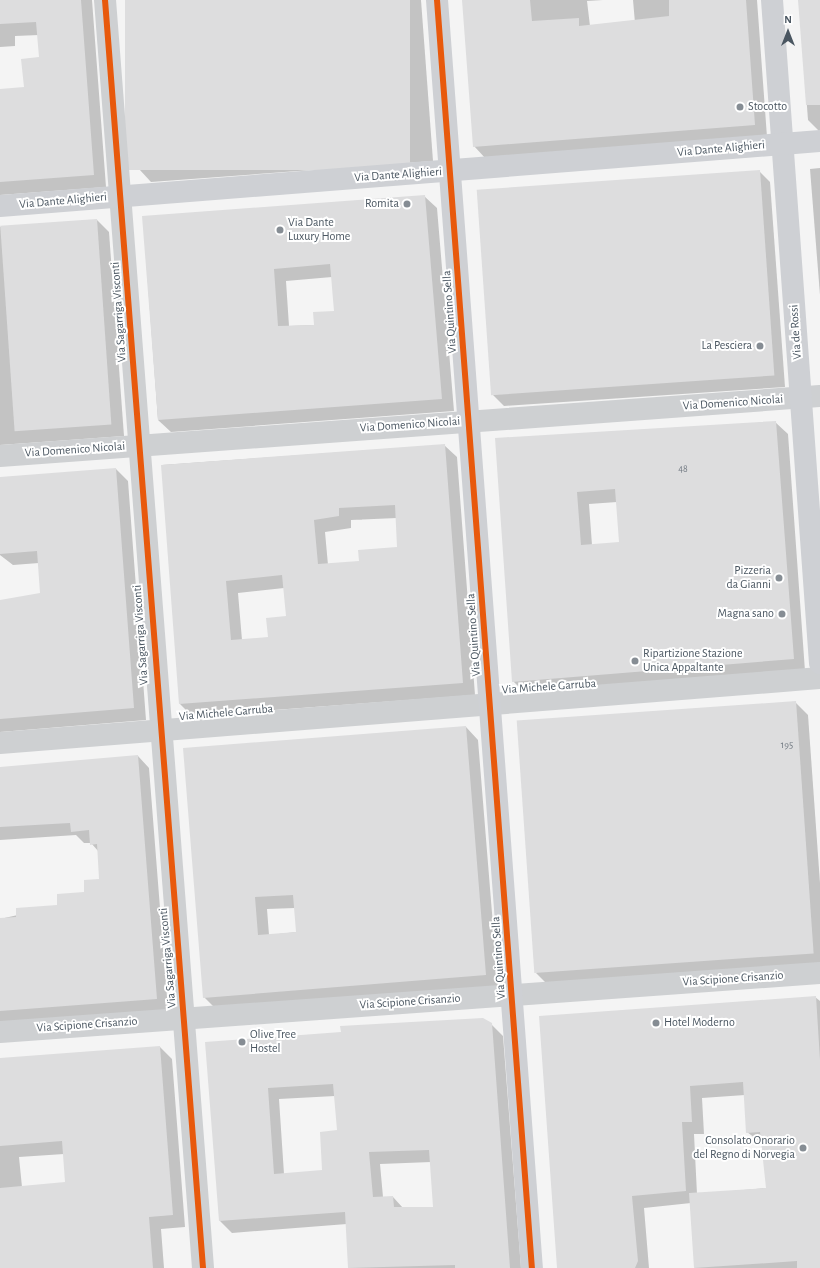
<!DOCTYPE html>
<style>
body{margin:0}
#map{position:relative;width:820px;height:1268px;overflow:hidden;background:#f4f4f4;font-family:"Alegreya Sans",sans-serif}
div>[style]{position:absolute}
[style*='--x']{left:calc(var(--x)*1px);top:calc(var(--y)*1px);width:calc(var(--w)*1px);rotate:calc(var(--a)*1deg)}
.shadow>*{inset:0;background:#0003}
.building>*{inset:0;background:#ddddde;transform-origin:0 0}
.street>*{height:22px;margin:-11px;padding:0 11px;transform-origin:11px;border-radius:11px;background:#ced0d2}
.secondary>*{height:22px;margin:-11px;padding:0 11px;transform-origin:11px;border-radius:11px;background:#ced0d4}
.cycleway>*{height:6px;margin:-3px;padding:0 3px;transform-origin:3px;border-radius:3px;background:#e8590c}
.dots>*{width:11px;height:11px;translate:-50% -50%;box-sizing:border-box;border:2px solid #fff;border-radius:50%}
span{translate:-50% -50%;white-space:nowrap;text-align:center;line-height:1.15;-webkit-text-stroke:4px #fff;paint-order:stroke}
.number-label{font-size:10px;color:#707881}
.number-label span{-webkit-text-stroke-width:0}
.poi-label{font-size:12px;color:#4a5661}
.left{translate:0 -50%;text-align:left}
.right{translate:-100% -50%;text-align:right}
.street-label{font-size:12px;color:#4a5661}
.north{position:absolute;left:768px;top:12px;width:40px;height:40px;-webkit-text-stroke:3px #fff;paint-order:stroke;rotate:0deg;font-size:11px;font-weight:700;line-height:16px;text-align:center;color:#4a5661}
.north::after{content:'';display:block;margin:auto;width:14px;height:18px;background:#4a5661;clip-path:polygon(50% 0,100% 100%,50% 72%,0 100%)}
</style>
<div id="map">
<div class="shadow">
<i style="clip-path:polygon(0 0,92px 0,106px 187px,0 195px,0 90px,25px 88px,40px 58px,39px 35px,15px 36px,15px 46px,0 47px)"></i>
<i style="clip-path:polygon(126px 0,421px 0,433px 161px,151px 182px,139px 169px)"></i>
<i style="clip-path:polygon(463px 0,603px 0,587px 1px,590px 26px,635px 23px,633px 0,757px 0,767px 137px,486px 159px,474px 146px)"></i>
<i style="clip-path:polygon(799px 0,820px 0,820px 132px,808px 120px)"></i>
<i style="clip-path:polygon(820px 168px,820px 295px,810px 169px)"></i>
<i style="clip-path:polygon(759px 171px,770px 182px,785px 387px,504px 406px,493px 395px)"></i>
<i style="clip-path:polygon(evenodd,424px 196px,437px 208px,454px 411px,171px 432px,158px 420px,143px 217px,424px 196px,332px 277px,335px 312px,315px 325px,289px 326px,286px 281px,332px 277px)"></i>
<i style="clip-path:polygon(97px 220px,109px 232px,124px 436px,0 445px,0 227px)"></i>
<i style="clip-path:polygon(evenodd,775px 422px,788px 434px,805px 671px,526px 694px,513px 681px,496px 439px,775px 422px,617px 502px,620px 543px,592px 545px,589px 504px,617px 502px)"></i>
<i style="clip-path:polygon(evenodd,444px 445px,457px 457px,475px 695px,192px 716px,180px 704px,162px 465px,444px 445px,397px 518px,398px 548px,360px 562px,328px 565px,325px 532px,351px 528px,351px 520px,397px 518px,444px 445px,284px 588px,287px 617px,269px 638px,242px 640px,238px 593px,284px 588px)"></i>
<i style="clip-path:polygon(116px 469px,128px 481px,146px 720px,0 732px,0 601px,41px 594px,39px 563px,13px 565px,0 555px,0 478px)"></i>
<i style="clip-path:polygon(795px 702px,808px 715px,820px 883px,820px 965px,548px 985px,536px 973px)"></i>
<i style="clip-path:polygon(evenodd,466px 727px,478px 740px,498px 987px,217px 1010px,204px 997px,184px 749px,466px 727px,295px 908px,297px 932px,269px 935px,267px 909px,295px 908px)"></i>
<i style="clip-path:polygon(138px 756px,149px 768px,168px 1010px,0 1023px,0 919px,58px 906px,85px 893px,100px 880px,99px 852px,91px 843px,84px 843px,76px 835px,0 840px,0 768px)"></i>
<i style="clip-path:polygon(evenodd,815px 997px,820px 1001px,820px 1268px,695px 1268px,691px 1203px,644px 1208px,649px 1268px,558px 1268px,540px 1017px,815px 997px,745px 1095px,747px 1132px,763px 1144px,767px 1188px,697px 1194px,694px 1134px,704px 1134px,702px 1098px,745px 1095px)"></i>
<i style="clip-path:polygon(evenodd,491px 1024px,503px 1036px,521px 1268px,349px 1268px,347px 1224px,232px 1233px,220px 1221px,206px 1043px,491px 1024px,335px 1096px,338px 1131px,323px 1171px,284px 1174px,279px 1099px,335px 1096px,491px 1024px,431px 1162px,434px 1208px,403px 1208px,393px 1197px,383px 1197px,380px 1164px,431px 1162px)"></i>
<i style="clip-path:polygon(evenodd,160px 1047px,172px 1059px,185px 1227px,161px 1229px,164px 1268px,0 1268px,0 1059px,160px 1047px,64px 1154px,66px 1183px,22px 1187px,19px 1157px,64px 1154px)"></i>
</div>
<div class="building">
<i style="clip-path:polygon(0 0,81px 0,94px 175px,0 182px,0 89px,24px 87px,21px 59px,39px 57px,36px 22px,0 24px)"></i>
<i style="left:125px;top:0;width:285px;height:170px"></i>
<i style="clip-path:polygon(462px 0,530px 0,532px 21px,579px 18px,579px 26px,669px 16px,669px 0,746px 0,755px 125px,473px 147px)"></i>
<i style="clip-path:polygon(798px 0,820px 0,820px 105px,806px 105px)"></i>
<i style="left:760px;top:170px;width:206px;height:284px;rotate:86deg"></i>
<i style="clip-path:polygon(evenodd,425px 195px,442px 399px,158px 420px,142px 216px,425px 195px,330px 264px,334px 311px,313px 312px,314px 325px,278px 326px,274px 269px,330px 264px)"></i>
<i style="left:97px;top:219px;width:206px;height:97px;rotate:86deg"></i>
<i style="clip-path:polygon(evenodd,776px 421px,794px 659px,512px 682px,495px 438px,776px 421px,615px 489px,619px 542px,581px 545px,577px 492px,615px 489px)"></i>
<i style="clip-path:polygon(evenodd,445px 444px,463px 683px,179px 704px,161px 465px,445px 444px,395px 505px,397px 547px,358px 550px,359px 561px,318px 564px,314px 520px,339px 516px,339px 508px,395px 505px,445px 444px,282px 575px,286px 616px,266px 618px,268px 637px,231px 640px,226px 581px,282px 575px)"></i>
<i style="clip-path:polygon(116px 468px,134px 708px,0 719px,0 600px,40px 593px,37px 551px,0 554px,0 477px)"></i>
<i style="left:796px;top:701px;width:253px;height:280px;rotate:86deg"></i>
<i style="clip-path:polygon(evenodd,466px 726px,486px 975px,203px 998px,183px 748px,466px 726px,293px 895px,296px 932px,258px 935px,255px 897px,293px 895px)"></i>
<i style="clip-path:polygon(138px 755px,157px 999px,0 1011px,0 918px,16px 917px,16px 908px,57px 905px,57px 894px,84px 892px,84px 880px,99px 879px,97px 844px,90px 845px,89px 830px,71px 832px,70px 823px,0 827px,0 767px)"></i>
<i style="clip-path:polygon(816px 996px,820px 1060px,820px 1268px,797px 1268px,797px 1261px,694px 1268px,689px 1193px,766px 1188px,760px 1132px,746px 1133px,743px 1082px,690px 1086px,692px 1122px,682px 1122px,686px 1191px,632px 1196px,638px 1261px,635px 1268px,557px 1268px,539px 1016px)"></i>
<i style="clip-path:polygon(evenodd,483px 1018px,492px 1023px,510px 1268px,455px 1268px,455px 1265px,348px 1268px,345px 1212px,219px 1221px,205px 1042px,341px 1032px,340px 1026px,483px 1018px,333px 1084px,337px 1130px,320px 1132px,322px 1170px,274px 1174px,268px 1088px,333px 1084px,483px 1018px,429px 1150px,433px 1207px,394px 1207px,393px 1196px,373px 1197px,369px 1152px,429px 1150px)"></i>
<i style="clip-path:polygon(160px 1046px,173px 1215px,149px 1217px,153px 1268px,0 1268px,0 1188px,65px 1182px,62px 1141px,0 1146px,0 1058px)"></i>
</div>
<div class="street">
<i style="--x:105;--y:0;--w:1272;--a:85.58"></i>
<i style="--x:0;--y:456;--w:822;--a:-4.18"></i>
<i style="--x:0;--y:743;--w:823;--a:-4.53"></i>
<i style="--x:0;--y:1032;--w:822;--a:-4.12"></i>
</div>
<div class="secondary">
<i style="--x:437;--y:0;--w:1272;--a:85.72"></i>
<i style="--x:772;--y:0;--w:665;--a:85.86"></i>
<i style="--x:0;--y:206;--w:823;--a:-4.53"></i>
</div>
<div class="cycleway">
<i style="--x:105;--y:0;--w:1272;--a:85.58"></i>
<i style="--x:437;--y:0;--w:1272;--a:85.72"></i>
</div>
<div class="dots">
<i style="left:740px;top:107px;background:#868d94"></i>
<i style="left:407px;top:204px;background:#868d94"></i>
<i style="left:280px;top:230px;background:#868d94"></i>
<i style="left:760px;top:346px;background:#868d94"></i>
<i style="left:779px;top:578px;background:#868d94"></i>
<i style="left:782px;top:614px;background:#868d94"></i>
<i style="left:635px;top:661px;background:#868d94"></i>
<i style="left:656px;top:1023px;background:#868d94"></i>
<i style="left:242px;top:1042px;background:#868d94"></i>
<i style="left:803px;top:1148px;background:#868d94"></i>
</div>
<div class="number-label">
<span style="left:683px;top:470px">48</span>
<span style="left:787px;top:746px">195</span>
</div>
<div class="poi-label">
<span class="left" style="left:748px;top:107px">Stocotto</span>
<span class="right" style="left:399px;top:204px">Romita</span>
<span class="left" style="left:288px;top:230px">Via Dante<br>Luxury Home</span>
<span class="right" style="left:752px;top:346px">La Pesciera</span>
<span class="right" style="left:771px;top:578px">Pizzeria<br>da Gianni</span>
<span class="right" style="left:774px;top:614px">Magna sano</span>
<span class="left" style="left:643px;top:661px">Ripartizione Stazione<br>Unica Appaltante</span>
<span class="left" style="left:664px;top:1023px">Hotel Moderno</span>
<span class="left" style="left:250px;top:1042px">Olive Tree<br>Hostel</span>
<span class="right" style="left:795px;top:1148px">Consolato Onorario<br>del Regno di Norvegia</span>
</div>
<div class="street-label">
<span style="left:721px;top:149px;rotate:-5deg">Via Dante Alighieri</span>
<span style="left:398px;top:175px;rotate:-4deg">Via Dante Alighieri</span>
<span style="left:63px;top:201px;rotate:-5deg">Via Dante Alighieri</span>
<span style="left:119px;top:312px;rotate:-94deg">Via Sagarriga Visconti</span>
<span style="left:450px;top:312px;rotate:-94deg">Via Quintino Sella</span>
<span style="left:796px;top:332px;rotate:-94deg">Via de Rossi</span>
<span style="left:733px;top:403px;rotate:-4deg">Via Domenico Nicolai</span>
<span style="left:410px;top:425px;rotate:-4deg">Via Domenico Nicolai</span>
<span style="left:75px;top:450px;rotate:-4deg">Via Domenico Nicolai</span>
<span style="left:141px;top:635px;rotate:-94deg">Via Sagarriga Visconti</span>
<span style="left:474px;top:635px;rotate:-94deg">Via Quintino Sella</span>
<span style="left:549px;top:687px;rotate:-4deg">Via Michele Garruba</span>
<span style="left:226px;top:713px;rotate:-5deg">Via Michele Garruba</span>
<span style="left:168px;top:958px;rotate:-95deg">Via Sagarriga Visconti</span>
<span style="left:499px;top:958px;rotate:-94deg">Via Quintino Sella</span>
<span style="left:733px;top:979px;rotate:-4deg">Via Scipione Crisanzio</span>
<span style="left:410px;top:1002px;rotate:-4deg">Via Scipione Crisanzio</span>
<span style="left:87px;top:1025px;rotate:-4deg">Via Scipione Crisanzio</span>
</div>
<div class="north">N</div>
</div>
